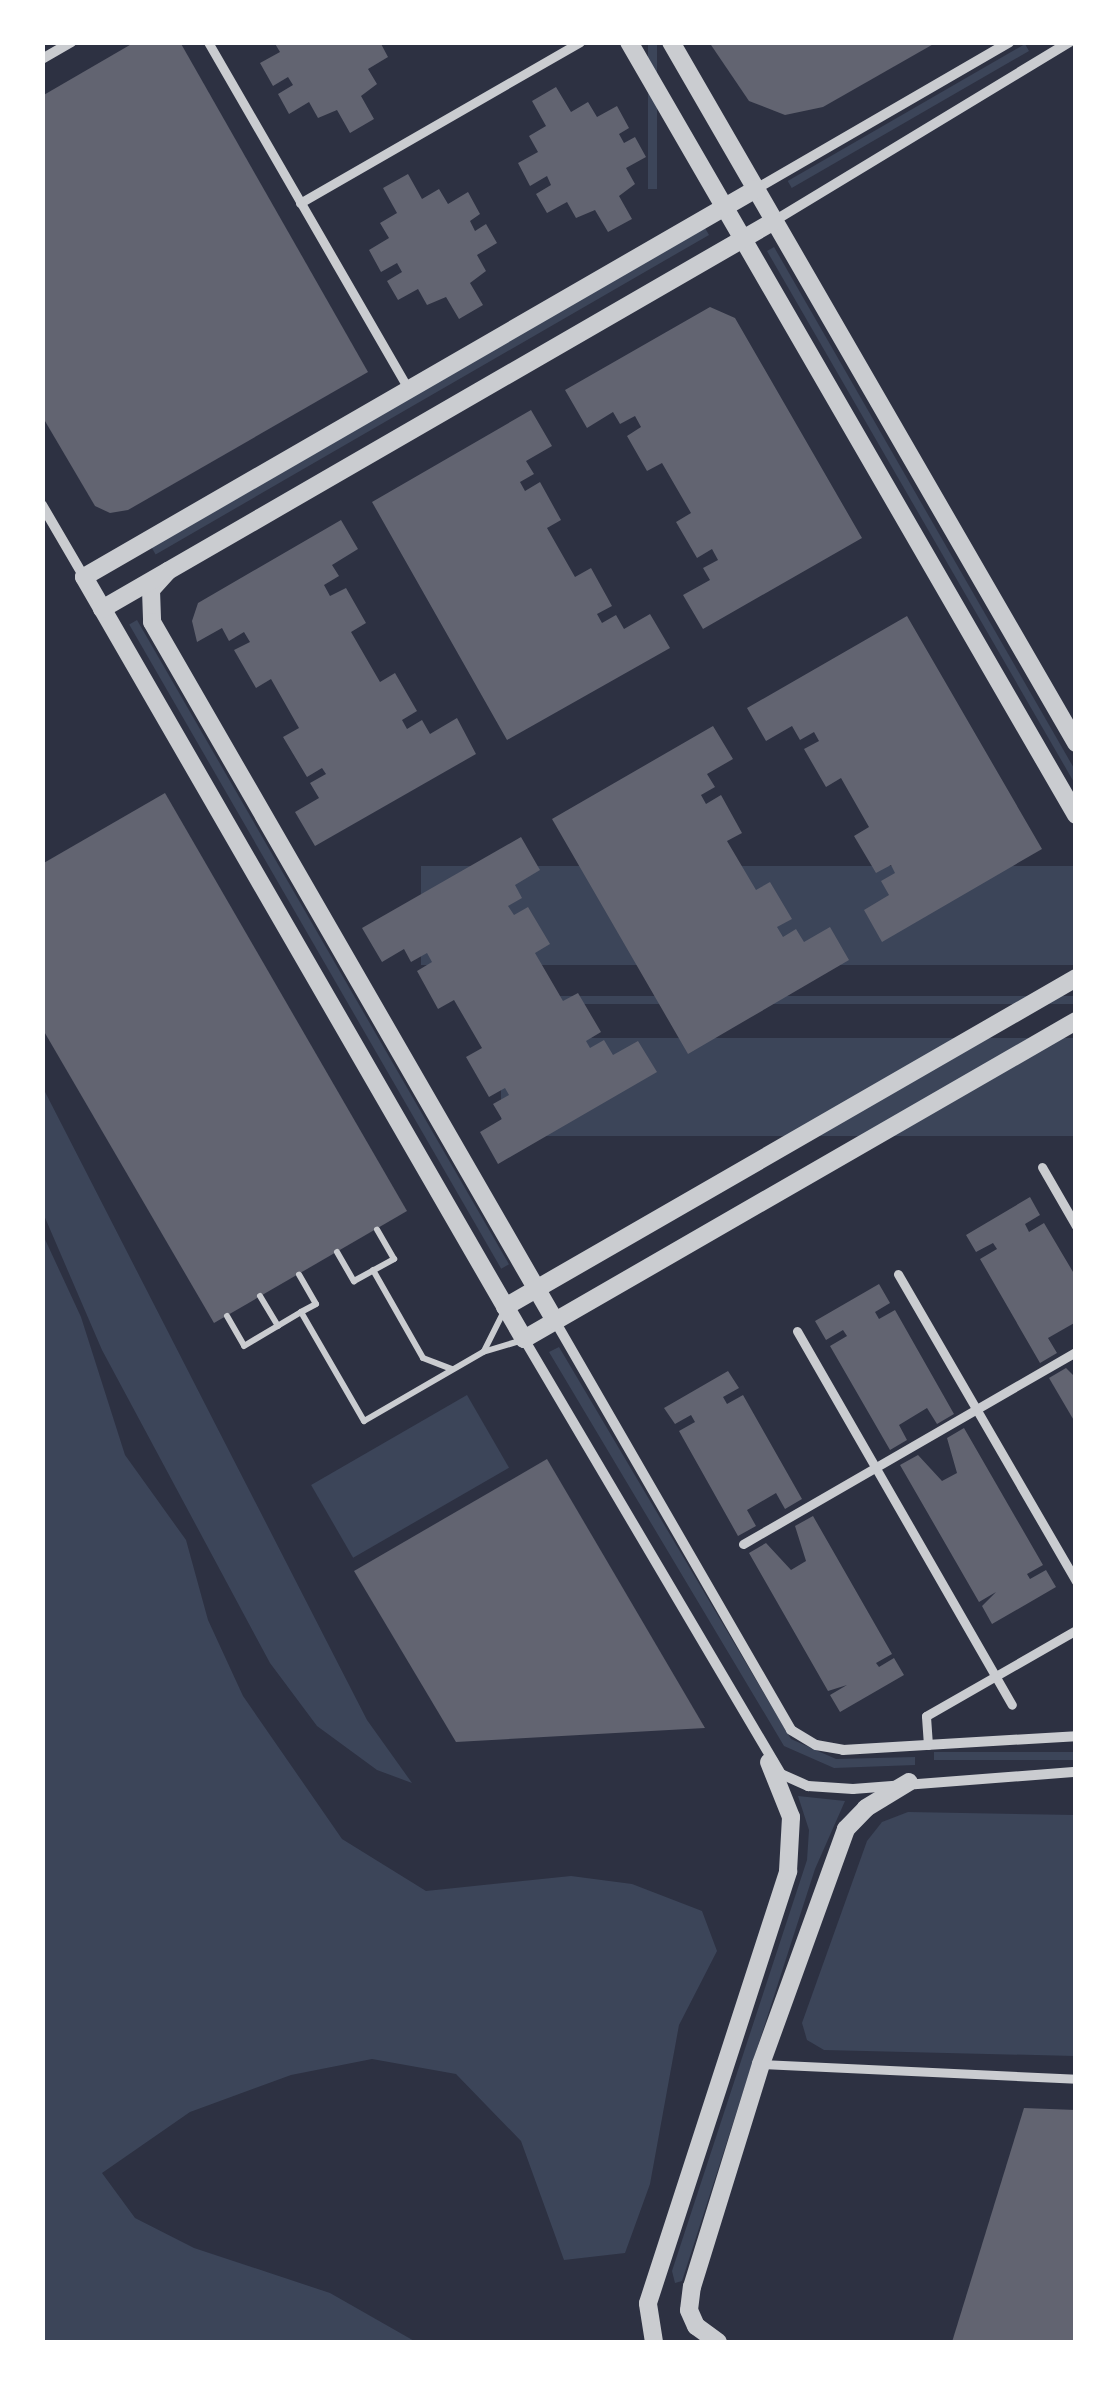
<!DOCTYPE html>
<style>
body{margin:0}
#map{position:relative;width:1118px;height:2385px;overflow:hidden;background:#2d3142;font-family:"PT Sans",sans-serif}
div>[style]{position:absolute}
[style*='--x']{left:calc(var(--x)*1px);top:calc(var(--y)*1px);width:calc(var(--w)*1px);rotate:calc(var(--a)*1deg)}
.green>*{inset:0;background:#3c4559;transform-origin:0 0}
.building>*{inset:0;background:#626471}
.service>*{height:6px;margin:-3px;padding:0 3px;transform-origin:3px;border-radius:3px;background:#caccd0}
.pedestrian>*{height:9px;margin:-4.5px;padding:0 4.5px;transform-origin:4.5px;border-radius:4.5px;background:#caccd0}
.minor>*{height:10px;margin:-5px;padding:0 5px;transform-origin:5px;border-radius:5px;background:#caccd0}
.tertiary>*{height:18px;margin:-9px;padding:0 9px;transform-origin:9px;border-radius:9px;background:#caccd0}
span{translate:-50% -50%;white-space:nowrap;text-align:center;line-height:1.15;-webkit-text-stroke:9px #fff;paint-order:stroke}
.frame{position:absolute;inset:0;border:45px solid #fff;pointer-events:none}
</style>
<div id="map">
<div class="green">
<i style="left:648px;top:43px;width:9px;height:146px"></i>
<i style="left:1025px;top:44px;width:8px;height:274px;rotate:60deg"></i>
<i style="left:705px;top:228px;width:8px;height:639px;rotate:60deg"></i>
<i style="clip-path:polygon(774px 247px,1075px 770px,1075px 784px,767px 251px)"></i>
<i style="left:137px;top:620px;width:744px;height:9px;rotate:60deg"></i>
<i style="left:1075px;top:866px;width:99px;height:654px;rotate:90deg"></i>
<i style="left:1075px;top:996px;width:8px;height:580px;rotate:90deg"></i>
<i style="left:1075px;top:1038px;width:98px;height:574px;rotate:90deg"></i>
<i style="clip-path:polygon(42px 1086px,367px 1720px,412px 1783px,377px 1770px,317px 1726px,270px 1663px,102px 1350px,43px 1213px)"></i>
<i style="clip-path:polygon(43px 1235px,81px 1317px,125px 1455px,186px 1540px,208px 1620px,243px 1696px,342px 1839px,426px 1891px,571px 1876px,632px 1884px,702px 1911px,717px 1951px,679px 2025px,650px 2184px,625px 2253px,564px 2260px,521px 2141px,456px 2074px,372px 2059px,291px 2075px,190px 2112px,102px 2173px,135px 2218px,194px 2248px,330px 2293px,416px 2342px,43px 2342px)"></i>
<i style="clip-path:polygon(559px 1347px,791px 1739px,836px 1759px,915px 1757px,915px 1765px,834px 1768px,784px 1746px,549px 1352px)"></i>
<i style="left:467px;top:1395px;width:84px;height:180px;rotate:60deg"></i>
<i style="left:1075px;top:1752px;width:8px;height:141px;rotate:90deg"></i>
<i style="clip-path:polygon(798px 1796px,845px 1801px,815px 1869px,682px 2281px,675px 2283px,672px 2271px,807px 1860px,809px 1830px)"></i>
<i style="clip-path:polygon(908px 1812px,1075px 1815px,1075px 2056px,824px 2050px,807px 2040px,802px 2023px,867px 1841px,882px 1822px)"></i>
</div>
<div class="building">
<i style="clip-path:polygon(135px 42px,180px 42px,368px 372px,128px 510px,110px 513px,95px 506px,42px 416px,42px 96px)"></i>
<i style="clip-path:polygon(274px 42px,380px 42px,388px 57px,368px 69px,377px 84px,361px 96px,374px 119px,350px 133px,337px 110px,318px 118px,309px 102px,289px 114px,278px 94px,293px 85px,288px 77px,273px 86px,260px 63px,280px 52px)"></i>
<i style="clip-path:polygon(709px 42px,937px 42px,823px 107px,785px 115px,749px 101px)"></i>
<i style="clip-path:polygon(556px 87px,571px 112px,588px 102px,597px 117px,617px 106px,629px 128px,619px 134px,624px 143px,635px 137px,646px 157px,626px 168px,635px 184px,619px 196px,632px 219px,608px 232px,595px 210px,576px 218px,567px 202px,547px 213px,536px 194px,551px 185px,547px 176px,530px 186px,518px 163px,538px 152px,529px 136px,546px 126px,532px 101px)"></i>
<i style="clip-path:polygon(408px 174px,422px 199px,439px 189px,448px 204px,468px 192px,480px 214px,470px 221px,475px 231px,486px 224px,497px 243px,477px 255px,486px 271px,470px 283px,483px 305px,459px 319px,446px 297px,427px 305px,418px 289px,398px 300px,387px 281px,402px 272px,397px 263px,381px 272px,369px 250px,389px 238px,380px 223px,397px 213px,383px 188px)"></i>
<i style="clip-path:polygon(710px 307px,735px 318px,862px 538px,703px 629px,683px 595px,710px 580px,703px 568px,718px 560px,712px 549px,697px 558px,676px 522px,691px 513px,662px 463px,647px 471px,627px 436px,641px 427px,635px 416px,620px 424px,613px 412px,587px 428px,565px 390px)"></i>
<i style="clip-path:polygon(531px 410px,552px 446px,526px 461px,534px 474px,520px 482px,525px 491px,540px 482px,561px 520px,547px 528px,575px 577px,591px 568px,612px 606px,597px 614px,602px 623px,616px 615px,624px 629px,650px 614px,670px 648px,507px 740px,372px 502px)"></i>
<i style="clip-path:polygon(341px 520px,358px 549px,332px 565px,339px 576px,324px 585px,330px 596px,346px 588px,366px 623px,351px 632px,380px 682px,395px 673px,417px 711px,402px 720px,407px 729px,422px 720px,430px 734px,457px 718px,476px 754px,315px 846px,295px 812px,319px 798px,310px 783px,326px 774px,322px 768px,307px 777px,283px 737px,299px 728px,271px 679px,256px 688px,234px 650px,250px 642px,244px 632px,229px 641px,222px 628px,197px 642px,192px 621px,198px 603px)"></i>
<i style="clip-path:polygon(907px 616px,1042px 849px,882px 942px,864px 910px,889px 895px,881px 881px,895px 873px,891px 865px,876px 873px,854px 836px,869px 827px,841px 778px,826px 787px,804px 749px,819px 741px,814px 732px,800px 740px,792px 726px,766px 741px,747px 708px)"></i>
<i style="clip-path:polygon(713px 726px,733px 759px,707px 774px,715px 787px,701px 795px,706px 804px,721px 795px,742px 833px,727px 841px,756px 890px,770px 882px,792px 919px,777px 927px,783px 937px,796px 929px,804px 942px,830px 927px,849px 960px,688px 1054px,552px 819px)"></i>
<i style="clip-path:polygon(165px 793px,407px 1211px,214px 1323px,42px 1028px,42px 864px)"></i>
<i style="clip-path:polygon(521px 837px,540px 870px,515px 885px,522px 898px,508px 906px,514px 915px,528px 907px,550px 944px,535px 953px,563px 1001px,578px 993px,601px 1032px,586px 1041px,590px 1048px,604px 1040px,613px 1055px,638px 1041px,657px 1072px,498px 1164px,480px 1132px,502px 1119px,493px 1104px,509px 1095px,505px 1088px,489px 1097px,466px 1057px,482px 1048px,454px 1000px,438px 1009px,417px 971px,432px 962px,427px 953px,411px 962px,404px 949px,382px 962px,362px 928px)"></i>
<i style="clip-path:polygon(1030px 1197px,1040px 1215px,1025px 1224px,1029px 1232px,1044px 1223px,1076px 1277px,1076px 1322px,1048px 1338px,1057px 1353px,1040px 1363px,980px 1259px,997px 1249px,993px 1243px,976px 1252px,966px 1235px)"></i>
<i style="clip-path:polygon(879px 1284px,890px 1303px,875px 1312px,879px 1319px,895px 1310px,954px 1414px,937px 1424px,927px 1408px,899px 1425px,907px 1440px,890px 1450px,830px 1346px,847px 1336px,843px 1330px,826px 1340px,815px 1321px)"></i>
<i style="clip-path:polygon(1066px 1368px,1076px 1378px,1076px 1424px,1049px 1378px)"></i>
<i style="clip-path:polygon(728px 1371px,739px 1388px,723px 1397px,727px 1404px,743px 1395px,802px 1499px,785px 1509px,776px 1493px,747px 1510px,756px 1526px,738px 1536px,679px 1431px,695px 1422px,691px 1415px,675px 1424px,664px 1408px)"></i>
<i style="clip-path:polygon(964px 1428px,1043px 1565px,1027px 1574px,1030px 1579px,1046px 1570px,1056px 1587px,992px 1624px,982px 1606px,996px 1592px,979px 1602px,900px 1465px,918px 1455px,942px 1481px,957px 1473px,947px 1438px)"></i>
<i style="clip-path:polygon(547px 1459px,705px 1728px,456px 1742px,354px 1571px)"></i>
<i style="clip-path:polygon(813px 1516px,892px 1654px,876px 1663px,879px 1667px,894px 1658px,904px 1675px,840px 1712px,830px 1695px,847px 1685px,828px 1691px,749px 1553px,766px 1543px,791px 1570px,806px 1561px,795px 1526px)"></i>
<i style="clip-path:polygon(1024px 2108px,1076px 2110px,1076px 2342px,952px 2342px)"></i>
</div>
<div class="service">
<i style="--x:337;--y:1252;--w:34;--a:60"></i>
<i style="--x:354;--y:1281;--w:46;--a:-28.8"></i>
<i style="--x:394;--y:1259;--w:34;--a:-120"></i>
<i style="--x:373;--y:1270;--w:101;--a:60.4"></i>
<i style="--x:423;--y:1358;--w:31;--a:21"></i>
<i style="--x:260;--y:1296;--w:35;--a:59"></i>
<i style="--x:301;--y:1312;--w:126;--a:60"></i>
<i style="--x:364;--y:1421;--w:138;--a:-30.1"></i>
<i style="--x:483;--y:1352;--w:42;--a:-16.7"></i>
<i style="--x:227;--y:1316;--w:34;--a:60"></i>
<i style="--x:244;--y:1346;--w:66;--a:-30.8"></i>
<i style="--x:301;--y:1312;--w:17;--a:-28"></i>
<i style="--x:316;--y:1304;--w:34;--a:-120"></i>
<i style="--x:484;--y:1351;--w:47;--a:-63.4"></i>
</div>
<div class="pedestrian">
<i style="--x:208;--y:42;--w:401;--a:60"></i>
<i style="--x:300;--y:203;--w:323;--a:-29.9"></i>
<i style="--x:1042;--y:1167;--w:68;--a:60"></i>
<i style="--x:898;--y:1274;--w:355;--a:59.9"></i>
<i style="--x:797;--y:1331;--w:431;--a:60.1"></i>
<i style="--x:743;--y:1544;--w:384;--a:-30"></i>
<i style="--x:928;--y:1745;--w:29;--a:-94"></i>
<i style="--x:926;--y:1716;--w:173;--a:-29.8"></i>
<i style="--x:761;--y:2064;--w:315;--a:2.7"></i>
</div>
<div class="minor">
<i style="--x:42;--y:59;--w:34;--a:-30"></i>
<i style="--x:756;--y:189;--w:293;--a:-30.1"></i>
<i style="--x:774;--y:221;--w:346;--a:-31.2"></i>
<i style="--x:42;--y:505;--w:83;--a:59.7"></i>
<i style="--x:555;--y:1321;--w:472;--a:60"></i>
<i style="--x:791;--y:1730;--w:29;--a:31"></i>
<i style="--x:816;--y:1745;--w:27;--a:10"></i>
<i style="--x:843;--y:1750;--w:233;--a:-3.4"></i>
<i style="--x:524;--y:1339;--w:505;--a:59.43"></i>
<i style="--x:781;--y:1774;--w:30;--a:24"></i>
<i style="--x:808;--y:1786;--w:45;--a:3.8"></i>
<i style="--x:853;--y:1789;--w:224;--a:-4.4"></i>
</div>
<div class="tertiary">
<i style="--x:629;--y:42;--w:893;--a:59.96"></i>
<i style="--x:671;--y:42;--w:810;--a:59.98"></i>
<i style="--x:756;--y:189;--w:776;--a:150"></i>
<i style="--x:84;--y:577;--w:880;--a:60"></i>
<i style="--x:524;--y:1339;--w:637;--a:-29.95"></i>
<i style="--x:168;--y:571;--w:25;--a:132"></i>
<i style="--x:151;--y:590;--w:32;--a:88"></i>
<i style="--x:152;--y:622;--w:807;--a:60.03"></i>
<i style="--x:102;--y:609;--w:776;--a:-30"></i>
<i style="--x:505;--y:1307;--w:659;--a:-29.95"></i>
<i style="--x:654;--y:2342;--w:39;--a:-99"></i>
<i style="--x:648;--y:2303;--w:454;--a:-72"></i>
<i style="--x:788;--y:1871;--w:54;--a:-86.8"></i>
<i style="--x:791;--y:1817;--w:59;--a:-111.8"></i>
<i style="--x:718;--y:2342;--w:27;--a:-144"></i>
<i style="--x:696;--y:2326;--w:17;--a:-114"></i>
<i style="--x:689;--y:2310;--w:23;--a:-83"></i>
<i style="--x:692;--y:2287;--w:233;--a:-72.8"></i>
<i style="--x:761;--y:2064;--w:250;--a:-70.1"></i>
<i style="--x:846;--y:1829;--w:29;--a:-46"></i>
<i style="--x:866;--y:1808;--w:50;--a:-31.2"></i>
</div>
<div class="frame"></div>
</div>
